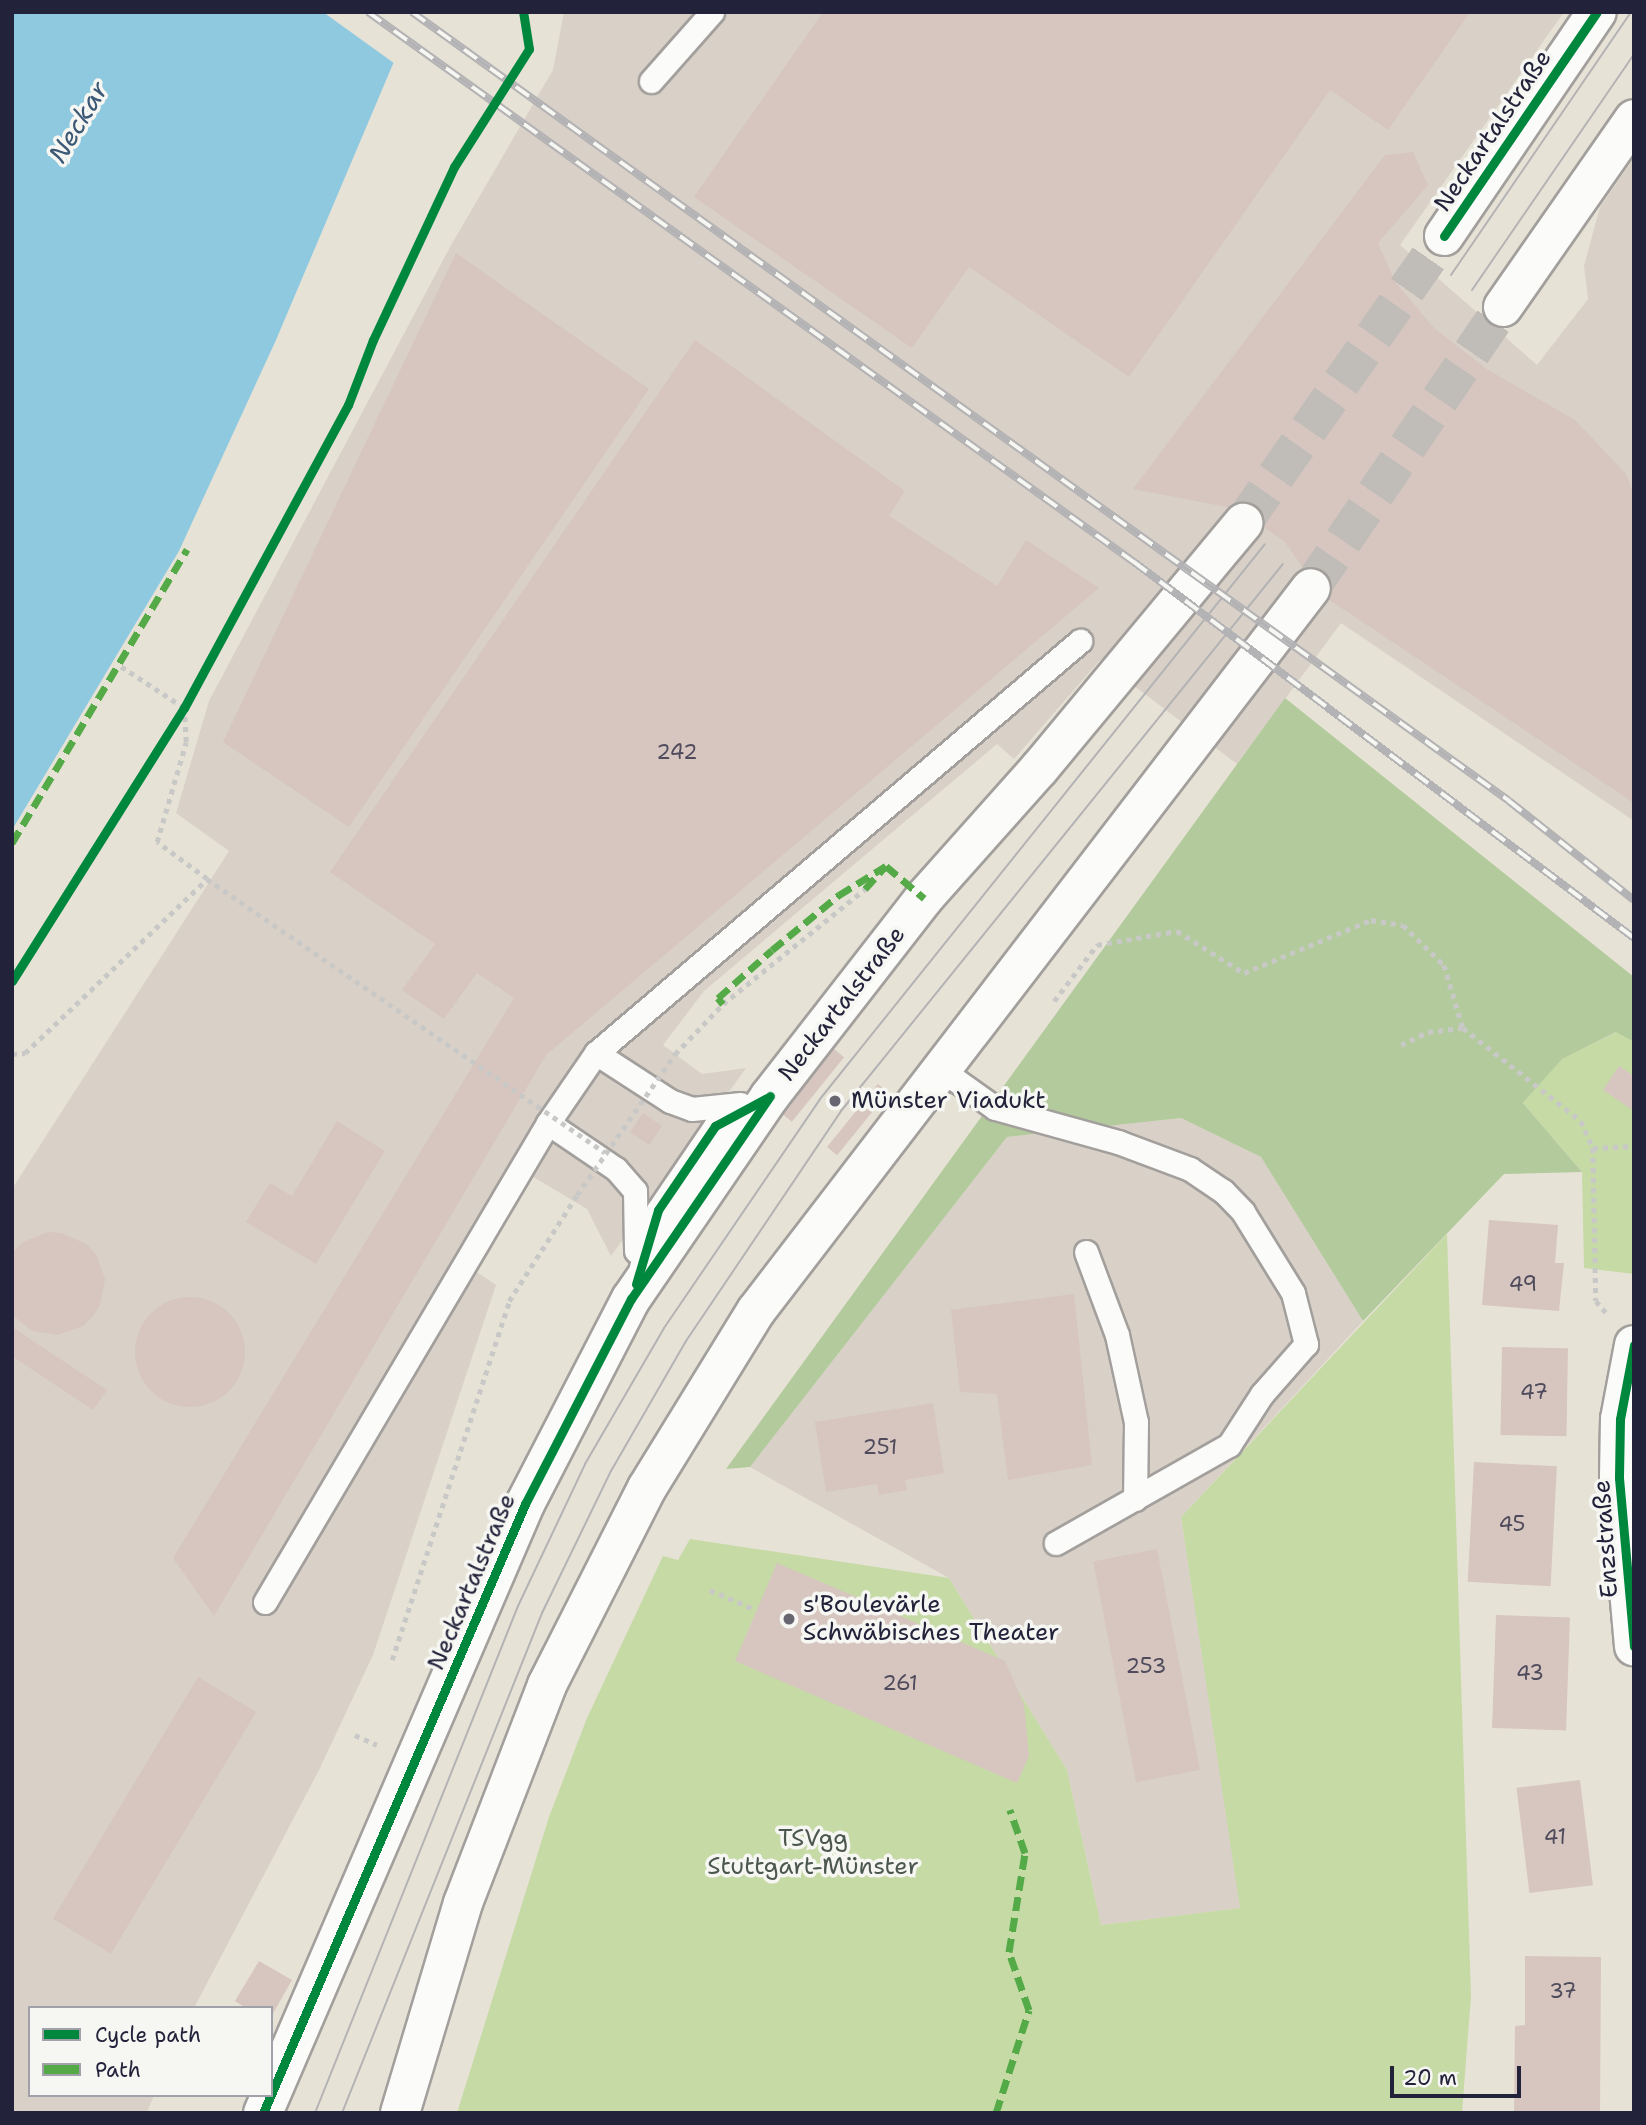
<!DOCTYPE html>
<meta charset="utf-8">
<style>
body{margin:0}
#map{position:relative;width:1646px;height:2125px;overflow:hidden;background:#e7e2d6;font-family:"Shantell Sans",sans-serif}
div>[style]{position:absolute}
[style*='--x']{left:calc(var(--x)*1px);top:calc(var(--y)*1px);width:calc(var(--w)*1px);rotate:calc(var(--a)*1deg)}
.industrial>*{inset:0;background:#d9d0c7}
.green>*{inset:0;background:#c6daa6}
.forest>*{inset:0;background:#b3ca9d}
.water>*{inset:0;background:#8fc9e0}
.pier>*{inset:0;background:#e7e2d6}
.building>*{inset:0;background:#d6c6bf;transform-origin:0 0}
.round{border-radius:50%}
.secondary-tunnel>*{height:38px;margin-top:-19px;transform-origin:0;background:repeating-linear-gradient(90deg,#c0bcb7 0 38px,transparent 0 57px)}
.path>*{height:4.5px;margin-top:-2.25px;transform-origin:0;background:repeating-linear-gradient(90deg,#c8c8c7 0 5px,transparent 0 10px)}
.roads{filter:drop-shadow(2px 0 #a29f9c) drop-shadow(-2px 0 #a29f9c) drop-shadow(0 2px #a29f9c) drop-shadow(0 -2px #a29f9c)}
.lane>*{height:23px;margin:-11.5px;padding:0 11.5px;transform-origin:11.5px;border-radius:11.5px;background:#fbfbf9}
.street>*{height:38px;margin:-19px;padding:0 19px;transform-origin:19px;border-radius:19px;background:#fbfbf9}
.secondary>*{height:38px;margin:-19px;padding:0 19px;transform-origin:19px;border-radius:19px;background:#fbfbf9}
.tram>*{height:2px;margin:-1px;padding:0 1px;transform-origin:1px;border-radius:1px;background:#b3b2b4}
.rail>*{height:8px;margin-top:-4px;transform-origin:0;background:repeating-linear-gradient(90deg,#f6f6f2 0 16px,#b3b2b4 0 32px);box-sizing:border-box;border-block:2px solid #b3b2b4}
.path-bridge>*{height:4.5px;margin-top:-2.25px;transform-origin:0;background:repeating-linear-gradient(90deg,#c8c8c7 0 5px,transparent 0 10px)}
.quiet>*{height:7px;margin-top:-3.5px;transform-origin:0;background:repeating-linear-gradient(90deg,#53aa46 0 14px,transparent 0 21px)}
.cycleway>*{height:9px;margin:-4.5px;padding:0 4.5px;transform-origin:4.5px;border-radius:4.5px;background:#00873e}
.dots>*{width:19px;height:19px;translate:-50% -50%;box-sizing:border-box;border:4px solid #f6f6f2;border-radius:50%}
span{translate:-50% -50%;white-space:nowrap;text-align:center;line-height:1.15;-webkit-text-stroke:7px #f6f6f2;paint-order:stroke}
.number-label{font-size:21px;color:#4f4b5c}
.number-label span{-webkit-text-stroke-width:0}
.street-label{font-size:24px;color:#22223b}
.poi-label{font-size:24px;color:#22223b}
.left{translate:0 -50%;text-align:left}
.park-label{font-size:24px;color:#4b574f}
.water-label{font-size:26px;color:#3b5976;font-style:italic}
.frame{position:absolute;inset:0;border:14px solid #22223b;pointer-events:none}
.legend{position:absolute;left:28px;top:2006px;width:245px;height:91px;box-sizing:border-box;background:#f6f6f2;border:2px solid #a1a1a9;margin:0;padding:9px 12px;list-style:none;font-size:21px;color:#22223b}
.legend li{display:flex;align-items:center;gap:14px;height:35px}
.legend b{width:35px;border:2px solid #a1a1a9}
.scale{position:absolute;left:1390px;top:2066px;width:131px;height:32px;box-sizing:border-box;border:4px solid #22223b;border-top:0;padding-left:9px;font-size:21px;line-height:24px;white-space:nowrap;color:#22223b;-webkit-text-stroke:5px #f6f6f2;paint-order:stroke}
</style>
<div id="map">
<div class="industrial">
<i style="clip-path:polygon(564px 12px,1564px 12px,1400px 245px,1537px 365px,1588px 299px,1584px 266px,1600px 207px,1634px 158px,1634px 821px,1341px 623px,1237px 764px,1100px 660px,1014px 759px,997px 744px,704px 991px,663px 1045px,702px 1074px,746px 1068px,611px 1256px,587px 1209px,530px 1175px,472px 1269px,496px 1285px,373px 1655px,319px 1770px,194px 2008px,30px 2008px,30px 2095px,154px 2095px,147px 2113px,12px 2113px,12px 1189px,229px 851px,176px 813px,209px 701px,450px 247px,553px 70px)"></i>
<i style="clip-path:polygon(1181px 1118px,1261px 1157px,1363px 1321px,1181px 1517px,1241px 1908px,1101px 1925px,1067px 1770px,949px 1578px,750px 1467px,1007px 1137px)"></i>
</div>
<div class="green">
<i style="clip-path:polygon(1617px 1032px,1634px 1042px,1634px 1274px,1584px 1268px,1582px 1172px,1523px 1103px,1561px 1059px)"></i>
<i style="clip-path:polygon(1447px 1234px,1471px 1996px,1462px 2113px,457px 2113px,549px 1817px,587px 1718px,663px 1556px,678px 1560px,690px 1539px,949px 1578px,1067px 1770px,1101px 1925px,1240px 1908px,1181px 1517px)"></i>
</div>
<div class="forest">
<i style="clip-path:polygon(1285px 698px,1634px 977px,1634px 1042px,1616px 1032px,1562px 1059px,1523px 1103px,1582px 1172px,1504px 1174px,1363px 1321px,1261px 1157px,1181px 1118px,1007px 1137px,750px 1467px,726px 1469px)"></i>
</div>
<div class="water">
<i style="clip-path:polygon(12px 12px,415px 12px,276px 340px,179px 551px,12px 830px)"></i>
</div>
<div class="pier">
<i style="clip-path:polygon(323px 12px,418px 12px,398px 66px)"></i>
</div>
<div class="building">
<i style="clip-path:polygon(823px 12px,1470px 12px,1388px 130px,1330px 90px,1129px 377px,969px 267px,912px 348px,694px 197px)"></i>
<i style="clip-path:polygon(1413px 152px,1428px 185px,1378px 243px,1396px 283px,1434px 328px,1488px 370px,1575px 420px,1626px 474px,1634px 496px,1634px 803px,1322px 595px,1285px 542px,1259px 524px,1227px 507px,1133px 489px,1385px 155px)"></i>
<i style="clip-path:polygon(456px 253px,649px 389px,349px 827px,223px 742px)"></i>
<i style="clip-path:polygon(695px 340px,905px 491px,889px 516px,997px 586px,1026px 540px,1099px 588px,546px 1055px,214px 1616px,173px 1558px,514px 998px,477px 973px,444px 1019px,402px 990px,435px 944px,330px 872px)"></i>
<i style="left:834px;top:1049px;width:13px;height:83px;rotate:39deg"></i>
<i style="clip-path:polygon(1619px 1066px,1634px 1076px,1634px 1111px,1603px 1090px)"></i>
<i style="left:878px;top:1084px;width:13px;height:81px;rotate:39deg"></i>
<i style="left:643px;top:1113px;width:23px;height:23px;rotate:34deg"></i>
<i style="clip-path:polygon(337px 1121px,385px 1151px,316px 1264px,246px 1222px,270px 1183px,292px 1196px)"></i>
<i style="clip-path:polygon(1489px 1220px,1558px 1225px,1555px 1263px,1564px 1263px,1559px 1311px,1482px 1305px)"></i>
<i style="clip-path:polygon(48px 1232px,62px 1233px,86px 1244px,96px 1254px,105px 1279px,100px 1305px,93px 1316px,83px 1326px,58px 1335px,32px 1331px,12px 1315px,12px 1253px,23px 1242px)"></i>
<i style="clip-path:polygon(1074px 1294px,1092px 1465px,1008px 1480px,997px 1394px,960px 1392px,951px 1310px)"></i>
<i class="round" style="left:135px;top:1297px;width:110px;height:110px"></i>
<i style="clip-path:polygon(12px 1327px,107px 1390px,93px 1410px,12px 1356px)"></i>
<i style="left:1502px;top:1347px;width:66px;height:88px;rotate:1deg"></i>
<i style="clip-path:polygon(933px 1403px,944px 1473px,905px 1480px,907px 1490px,879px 1495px,877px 1484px,826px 1492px,815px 1422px)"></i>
<i style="left:1474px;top:1462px;width:83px;height:120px;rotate:3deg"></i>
<i style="left:1157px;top:1549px;width:225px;height:65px;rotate:79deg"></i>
<i style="clip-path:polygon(777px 1563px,1005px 1661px,1024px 1704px,1029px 1756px,1017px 1783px,735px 1661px)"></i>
<i style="left:1496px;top:1615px;width:74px;height:113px;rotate:2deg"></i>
<i style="left:198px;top:1677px;width:68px;height:282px;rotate:31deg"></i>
<i style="left:1580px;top:1780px;width:106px;height:64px;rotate:83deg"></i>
<i style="clip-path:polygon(1525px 1956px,1601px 1957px,1600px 2113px,1514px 2113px,1515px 2026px,1525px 2025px)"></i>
<i style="clip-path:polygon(259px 1961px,292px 1980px,271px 2017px,271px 2008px,246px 2008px,235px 2001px)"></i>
</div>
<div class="secondary-tunnel">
<i style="--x:1243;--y:523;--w:350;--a:-55"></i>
<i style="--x:1311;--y:588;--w:340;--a:-55.7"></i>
</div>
<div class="path">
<i style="--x:12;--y:981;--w:323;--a:-57.8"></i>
<i style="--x:184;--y:708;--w:345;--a:-61.6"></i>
<i style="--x:348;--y:405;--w:70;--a:-69"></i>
<i style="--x:373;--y:340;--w:191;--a:-64.9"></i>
<i style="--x:454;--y:167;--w:140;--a:-57.6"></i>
<i style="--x:529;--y:49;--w:37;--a:-99"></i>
<i style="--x:1054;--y:1001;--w:71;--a:-52.5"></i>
<i style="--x:1097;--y:945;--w:81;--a:-9.9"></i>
<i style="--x:1177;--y:931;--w:79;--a:32.1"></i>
<i style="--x:1244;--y:973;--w:138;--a:-22.7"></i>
<i style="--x:1371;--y:920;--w:32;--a:9"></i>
<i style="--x:1403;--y:925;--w:57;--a:44.3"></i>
<i style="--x:1444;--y:965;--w:66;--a:73.2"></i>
<i style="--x:1463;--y:1028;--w:150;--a:38.2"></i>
<i style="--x:1581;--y:1121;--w:30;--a:66"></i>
<i style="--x:1593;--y:1148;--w:153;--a:88.9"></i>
<i style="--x:1596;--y:1301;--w:18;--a:49"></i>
<i style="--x:1401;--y:1045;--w:30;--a:-26"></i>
<i style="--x:1428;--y:1032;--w:35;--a:-7"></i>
<i style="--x:12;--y:1054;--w:13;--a:-4"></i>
<i style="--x:25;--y:1053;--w:252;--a:-43.7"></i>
<i style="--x:207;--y:879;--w:62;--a:-143.5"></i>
<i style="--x:157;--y:842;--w:104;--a:-73.8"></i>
<i style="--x:186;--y:742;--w:34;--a:-93"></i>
<i style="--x:184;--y:708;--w:79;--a:-146.9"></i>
<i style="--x:675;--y:1054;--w:69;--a:-46.2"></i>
<i style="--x:723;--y:1004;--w:183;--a:-39"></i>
<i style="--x:1593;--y:1148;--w:41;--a:-2.8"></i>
<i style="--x:710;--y:1590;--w:48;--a:23.4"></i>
<i style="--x:392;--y:1660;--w:378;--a:-71.9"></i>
<i style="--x:509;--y:1301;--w:126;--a:-57.3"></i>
<i style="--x:355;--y:1735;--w:24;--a:24"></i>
</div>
<div class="roads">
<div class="lane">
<i style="--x:651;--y:81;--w:92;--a:-48.5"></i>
<i style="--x:596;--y:1053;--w:88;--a:33"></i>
<i style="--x:670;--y:1101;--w:23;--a:20"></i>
<i style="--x:692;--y:1109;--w:49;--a:-5.8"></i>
<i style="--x:939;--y:1068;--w:69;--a:35.5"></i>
<i style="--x:995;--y:1108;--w:128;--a:15.5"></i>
<i style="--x:1118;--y:1142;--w:77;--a:20.6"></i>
<i style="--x:1190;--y:1169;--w:40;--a:34"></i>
<i style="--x:1223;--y:1191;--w:29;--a:46"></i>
<i style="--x:1243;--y:1212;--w:95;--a:58.3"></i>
<i style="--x:1293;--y:1293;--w:53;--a:75.7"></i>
<i style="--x:1306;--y:1344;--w:67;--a:131.3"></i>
<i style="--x:1262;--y:1394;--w:61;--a:122.9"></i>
<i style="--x:1229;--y:1445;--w:199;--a:150.5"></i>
<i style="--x:548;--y:1123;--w:82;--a:34.1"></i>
<i style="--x:616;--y:1169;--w:29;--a:49"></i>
<i style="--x:635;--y:1191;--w:60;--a:89"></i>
<i style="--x:1086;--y:1252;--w:89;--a:69.5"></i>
<i style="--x:1117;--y:1335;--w:89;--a:77.7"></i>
<i style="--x:1136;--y:1422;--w:77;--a:90.7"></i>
<i style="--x:641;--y:1267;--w:59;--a:-73.4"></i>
<i style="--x:658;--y:1210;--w:102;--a:-55.8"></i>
<i style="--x:715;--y:1126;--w:49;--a:-29.2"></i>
<i style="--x:265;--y:1602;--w:556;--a:-59.42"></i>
<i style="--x:548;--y:1123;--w:85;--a:-55.6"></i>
<i style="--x:596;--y:1053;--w:636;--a:-40.41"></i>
</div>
<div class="street">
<i style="--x:1634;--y:1345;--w:75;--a:100.7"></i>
<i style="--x:1620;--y:1419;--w:59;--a:91"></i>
<i style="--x:1619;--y:1478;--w:169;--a:84.9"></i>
</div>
<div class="secondary">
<i style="--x:1444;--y:236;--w:271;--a:-55.7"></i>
<i style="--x:1503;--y:307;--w:229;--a:-55.1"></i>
<i style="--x:263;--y:2113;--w:663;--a:-66.72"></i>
<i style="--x:525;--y:1504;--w:231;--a:-62.7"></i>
<i style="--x:631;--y:1299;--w:246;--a:-55.6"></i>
<i style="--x:770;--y:1096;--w:251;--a:-52.1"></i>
<i style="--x:924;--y:898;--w:173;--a:-48.3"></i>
<i style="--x:1039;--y:769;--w:320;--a:-50.3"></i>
<i style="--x:400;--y:2113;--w:219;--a:-73.3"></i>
<i style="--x:463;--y:1903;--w:234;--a:-68.9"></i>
<i style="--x:547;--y:1685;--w:221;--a:-63.1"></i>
<i style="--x:647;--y:1488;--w:208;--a:-58.4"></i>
<i style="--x:756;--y:1311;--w:911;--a:-52.49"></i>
</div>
</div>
<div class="tram">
<i style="--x:1451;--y:275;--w:319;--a:-55.6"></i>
<i style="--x:1472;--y:290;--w:286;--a:-55.5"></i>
<i style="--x:315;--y:2113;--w:546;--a:-68.18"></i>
<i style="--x:518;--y:1606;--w:157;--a:-64.7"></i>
<i style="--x:585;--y:1464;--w:157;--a:-59.8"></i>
<i style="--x:664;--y:1328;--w:277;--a:-55.7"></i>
<i style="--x:820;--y:1099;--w:711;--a:-51.28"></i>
<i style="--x:342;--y:2113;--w:539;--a:-68.2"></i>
<i style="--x:542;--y:1613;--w:158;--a:-64.1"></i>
<i style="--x:611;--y:1471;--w:150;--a:-60"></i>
<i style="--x:686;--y:1341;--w:277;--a:-56"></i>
<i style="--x:841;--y:1111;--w:703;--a:-51.06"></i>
</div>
<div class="rail">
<i style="--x:368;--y:12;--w:943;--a:35.68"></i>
<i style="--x:1134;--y:562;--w:626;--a:36.94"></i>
<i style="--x:412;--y:12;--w:1351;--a:35.72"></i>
<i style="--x:1509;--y:801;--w:159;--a:38.4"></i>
</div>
<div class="path-bridge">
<i style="--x:207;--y:879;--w:483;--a:34.5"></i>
<i style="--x:577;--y:1195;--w:172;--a:-55.2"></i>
</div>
<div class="quiet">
<i style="--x:12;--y:843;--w:342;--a:-59.2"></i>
<i style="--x:865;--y:889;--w:31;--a:-48"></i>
<i style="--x:886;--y:866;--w:50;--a:40.1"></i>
<i style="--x:723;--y:1004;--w:8;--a:-130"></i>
<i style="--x:718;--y:998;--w:72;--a:-41.6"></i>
<i style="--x:772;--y:950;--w:87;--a:-39.4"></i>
<i style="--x:839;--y:895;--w:55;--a:-31.7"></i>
<i style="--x:996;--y:2113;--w:108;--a:-72.2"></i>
<i style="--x:1029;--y:2010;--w:61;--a:-109"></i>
<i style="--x:1009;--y:1952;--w:100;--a:-80.8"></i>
<i style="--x:1025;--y:1853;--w:46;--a:-109.2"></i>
</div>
<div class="cycleway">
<i style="--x:1444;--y:236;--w:271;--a:-55.7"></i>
<i style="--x:12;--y:981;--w:323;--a:-57.8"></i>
<i style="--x:184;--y:708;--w:345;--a:-61.6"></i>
<i style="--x:348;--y:405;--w:70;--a:-69"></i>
<i style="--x:373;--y:340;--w:191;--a:-64.9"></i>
<i style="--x:454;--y:167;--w:140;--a:-57.6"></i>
<i style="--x:529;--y:49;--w:37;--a:-99"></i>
<i style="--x:636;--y:1284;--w:77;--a:-73.4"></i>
<i style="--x:658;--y:1210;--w:102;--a:-55.8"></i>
<i style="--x:715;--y:1126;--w:59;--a:-28.3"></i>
<i style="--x:1634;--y:1345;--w:75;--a:100.7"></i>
<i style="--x:1620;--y:1419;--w:59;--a:91"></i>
<i style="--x:1619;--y:1478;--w:169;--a:84.9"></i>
<i style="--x:263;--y:2113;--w:663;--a:-66.72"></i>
<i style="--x:525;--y:1504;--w:231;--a:-62.7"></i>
<i style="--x:631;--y:1299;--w:246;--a:-55.6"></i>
</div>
<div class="dots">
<i style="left:835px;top:1101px;background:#676571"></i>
<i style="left:789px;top:1619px;background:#676571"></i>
</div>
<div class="number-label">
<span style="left:677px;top:752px">242</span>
<span style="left:1523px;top:1284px">49</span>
<span style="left:1534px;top:1392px">47</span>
<span style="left:880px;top:1447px">251</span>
<span style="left:1512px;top:1524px">45</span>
<span style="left:1146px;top:1666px">253</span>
<span style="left:1530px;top:1673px">43</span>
<span style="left:900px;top:1683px">261</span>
<span style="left:1555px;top:1837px">41</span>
<span style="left:1563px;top:1991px">37</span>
</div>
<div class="street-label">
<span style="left:1493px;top:131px;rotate:-56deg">Neckartalstraße</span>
<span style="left:842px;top:1004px;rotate:-52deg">Neckartalstraße</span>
<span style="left:1606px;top:1539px;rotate:-94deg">Enzstraße</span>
<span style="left:472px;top:1582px;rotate:-67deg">Neckartalstraße</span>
</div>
<div class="poi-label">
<span class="left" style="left:851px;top:1101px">Münster Viadukt</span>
<span class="left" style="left:803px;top:1619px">s'Boulevärle<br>Schwäbisches Theater</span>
</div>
<div class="park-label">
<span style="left:813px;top:1853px">TSVgg<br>Stuttgart-Münster</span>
</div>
<div class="water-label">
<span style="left:78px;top:122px;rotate:-59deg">Neckar</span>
</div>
<div class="frame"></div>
<ul class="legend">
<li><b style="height:9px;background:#00873e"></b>Cycle path</li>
<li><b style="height:9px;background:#53aa46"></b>Path</li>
</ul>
<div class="scale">20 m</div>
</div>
